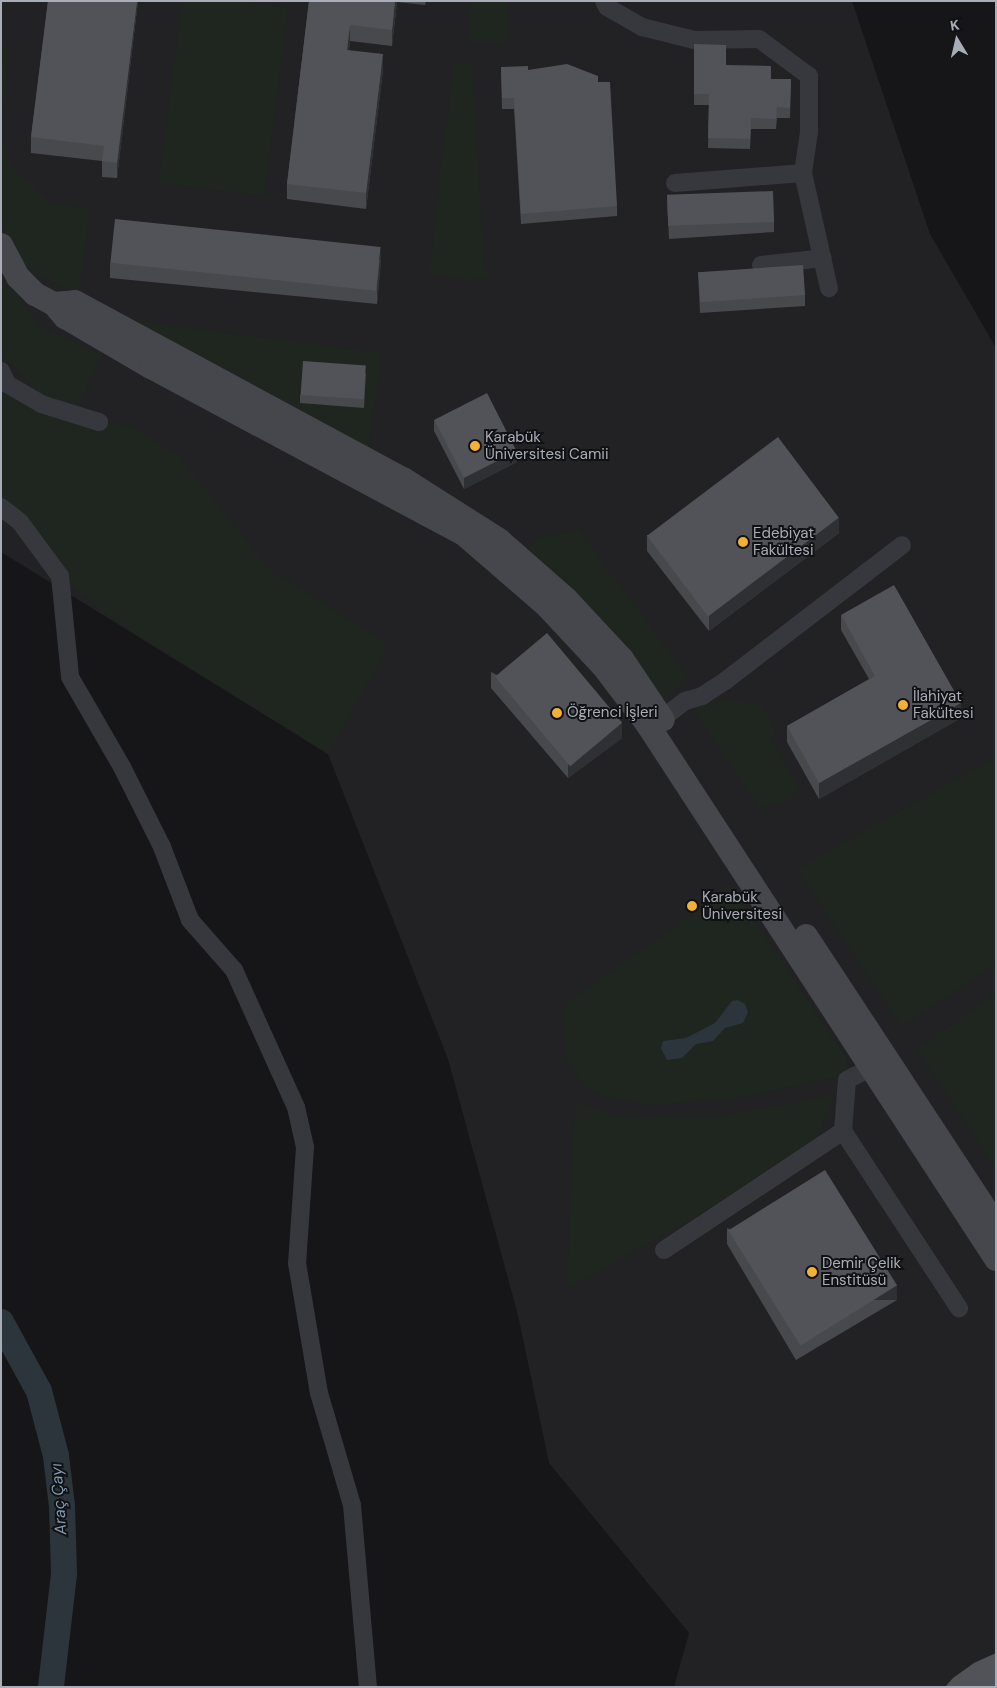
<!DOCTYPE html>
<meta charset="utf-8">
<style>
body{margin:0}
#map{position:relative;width:997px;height:1688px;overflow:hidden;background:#161618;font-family:"DM Sans",sans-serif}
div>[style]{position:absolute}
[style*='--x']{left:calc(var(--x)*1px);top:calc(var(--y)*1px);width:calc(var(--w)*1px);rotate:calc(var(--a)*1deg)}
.built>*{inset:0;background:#222225}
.green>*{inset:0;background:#1e261f;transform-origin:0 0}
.water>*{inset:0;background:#2c353c}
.river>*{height:26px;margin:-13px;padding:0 13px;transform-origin:13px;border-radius:13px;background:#2c353c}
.minor>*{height:18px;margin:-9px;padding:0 9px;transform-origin:9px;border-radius:9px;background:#37383d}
.secondary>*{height:24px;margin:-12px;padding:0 12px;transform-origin:12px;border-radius:12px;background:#45474d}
.wall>*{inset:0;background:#47494d}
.shaded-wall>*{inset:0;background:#2f3033;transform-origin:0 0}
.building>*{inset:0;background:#525359;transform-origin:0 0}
.dots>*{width:14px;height:14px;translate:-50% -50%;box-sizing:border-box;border:2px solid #111113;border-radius:50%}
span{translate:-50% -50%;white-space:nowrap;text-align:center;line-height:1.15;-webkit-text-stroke:4px #111113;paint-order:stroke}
.poi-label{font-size:15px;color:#a8adb8}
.left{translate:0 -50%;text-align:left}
.water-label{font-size:16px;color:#7f9bb3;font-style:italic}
.frame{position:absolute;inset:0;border:2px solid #a8adb8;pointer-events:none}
.north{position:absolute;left:932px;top:15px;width:50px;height:50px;-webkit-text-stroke:4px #111113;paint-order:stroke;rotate:351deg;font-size:14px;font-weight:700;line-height:20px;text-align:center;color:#a8adb8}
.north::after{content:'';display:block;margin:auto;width:18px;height:22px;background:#a8adb8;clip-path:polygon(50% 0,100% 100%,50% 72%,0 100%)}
</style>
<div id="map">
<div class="built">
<i style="clip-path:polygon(1px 1px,852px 1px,930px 234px,996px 348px,996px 1687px,674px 1687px,689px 1633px,549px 1463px,518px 1315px,448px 1059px,328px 754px,1px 552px)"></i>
</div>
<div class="green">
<i style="clip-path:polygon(182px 1px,232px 1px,288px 8px,264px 196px,159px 183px)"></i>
<i style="left:470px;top:1px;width:38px;height:41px"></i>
<i style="clip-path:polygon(1px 46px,10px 47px,1px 124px)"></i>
<i style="clip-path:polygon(454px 61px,472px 64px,484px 265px,492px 277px,471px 280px,429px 274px)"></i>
<i style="clip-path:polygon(1px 136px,11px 165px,52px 204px,90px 208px,79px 295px,34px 273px,19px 258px,1px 223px)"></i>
<i style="clip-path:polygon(1px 277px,4px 286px,17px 293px,37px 325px,102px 355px,82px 397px,79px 413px,43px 397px,1px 354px)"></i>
<i style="clip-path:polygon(120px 319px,382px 353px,368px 450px)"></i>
<i style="clip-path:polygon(1px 371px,7px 384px,99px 422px,130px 426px,178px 455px,270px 570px,386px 643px,382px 658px,328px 754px,118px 623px,60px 576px,1px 507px)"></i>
<i style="clip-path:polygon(579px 530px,689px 678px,663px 701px,526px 549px,540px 537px)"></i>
<i style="clip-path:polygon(711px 698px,716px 703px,721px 699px,762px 705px,775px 731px,771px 739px,799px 787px,788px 800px,759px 808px,694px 710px)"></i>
<i style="clip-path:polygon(996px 757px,996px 964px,902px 1026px,797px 869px)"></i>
<i style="clip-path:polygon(732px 886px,846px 1059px,847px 1071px,840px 1076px,738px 1098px,648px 1105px,604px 1096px,583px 1085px,565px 1057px,564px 1005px)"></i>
<i style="clip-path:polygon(996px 994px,996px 1169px,917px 1048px)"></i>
<i style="clip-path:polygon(835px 1094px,815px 1142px,719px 1203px,567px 1289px,575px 1101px,615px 1117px,719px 1117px)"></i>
</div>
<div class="water">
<i style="clip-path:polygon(738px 1000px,745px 1004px,748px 1012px,743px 1023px,725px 1028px,713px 1041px,696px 1044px,682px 1058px,667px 1060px,661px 1048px,663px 1041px,686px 1038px,715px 1023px,732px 1001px)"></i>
</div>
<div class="river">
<i style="--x:1;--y:1322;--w:79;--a:61.2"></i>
<i style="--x:39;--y:1391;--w:67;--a:75.3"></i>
<i style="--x:56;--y:1456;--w:50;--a:83.2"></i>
<i style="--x:62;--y:1506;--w:68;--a:88.3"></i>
<i style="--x:64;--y:1574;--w:114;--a:96.6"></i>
</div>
<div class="minor">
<i style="--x:604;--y:1;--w:7;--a:63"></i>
<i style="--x:607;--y:7;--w:40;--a:29.7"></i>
<i style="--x:642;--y:27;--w:54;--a:14"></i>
<i style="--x:694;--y:40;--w:65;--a:-0.9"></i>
<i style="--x:759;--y:39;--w:62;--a:36.5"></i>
<i style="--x:809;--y:76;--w:56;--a:90"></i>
<i style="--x:809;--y:132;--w:41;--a:98.3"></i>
<i style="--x:803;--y:173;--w:118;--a:77.3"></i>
<i style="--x:675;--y:183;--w:128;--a:-4.5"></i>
<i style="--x:761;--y:265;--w:62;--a:-6.4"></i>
<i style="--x:1;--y:371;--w:14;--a:65"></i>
<i style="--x:7;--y:384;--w:39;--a:30"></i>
<i style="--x:41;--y:404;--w:61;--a:17.2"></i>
<i style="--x:1;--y:507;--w:24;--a:38"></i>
<i style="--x:20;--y:522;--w:67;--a:53.5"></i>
<i style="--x:60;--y:576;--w:101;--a:84.3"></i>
<i style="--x:70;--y:677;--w:104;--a:60"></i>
<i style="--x:122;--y:767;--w:89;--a:63.4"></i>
<i style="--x:162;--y:847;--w:78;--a:69"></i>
<i style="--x:190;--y:920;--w:67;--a:48.7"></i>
<i style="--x:234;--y:970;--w:150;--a:65.7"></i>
<i style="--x:296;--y:1107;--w:41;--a:77.3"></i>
<i style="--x:305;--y:1147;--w:116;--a:93.9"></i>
<i style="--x:297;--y:1263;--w:132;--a:80.4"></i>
<i style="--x:319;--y:1393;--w:117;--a:73.6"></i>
<i style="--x:352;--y:1505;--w:183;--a:85"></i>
<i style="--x:652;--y:726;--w:41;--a:-37.1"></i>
<i style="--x:685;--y:701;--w:18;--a:-16"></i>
<i style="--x:702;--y:696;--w:27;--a:-33"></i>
<i style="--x:725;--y:681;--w:223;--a:-37.5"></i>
<i style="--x:882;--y:1062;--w:39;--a:153"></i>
<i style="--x:847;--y:1080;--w:51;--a:94.5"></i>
<i style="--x:843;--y:1131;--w:212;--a:56.8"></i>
<i style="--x:664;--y:1250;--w:215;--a:-33.6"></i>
</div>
<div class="secondary">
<i style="--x:1;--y:245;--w:36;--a:62"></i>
<i style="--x:18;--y:277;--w:24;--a:45"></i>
<i style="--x:35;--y:294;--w:21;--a:28"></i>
<i style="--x:54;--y:304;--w:17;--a:50"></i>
<i style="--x:65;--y:317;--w:99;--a:30.2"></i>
<i style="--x:151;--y:367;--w:356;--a:28.1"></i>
<i style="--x:465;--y:535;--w:110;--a:40.9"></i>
<i style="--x:548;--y:607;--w:81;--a:47"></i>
<i style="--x:603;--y:666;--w:71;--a:52.5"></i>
<i style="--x:646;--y:722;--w:641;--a:56.9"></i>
<i style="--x:54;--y:304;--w:21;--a:-5"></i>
<i style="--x:75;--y:302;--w:373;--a:28.4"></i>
<i style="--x:403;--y:479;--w:114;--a:32.4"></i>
<i style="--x:499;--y:540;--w:89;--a:41.4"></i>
<i style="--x:566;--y:599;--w:82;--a:47"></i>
<i style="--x:622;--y:659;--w:73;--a:56.1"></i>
<i style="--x:806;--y:936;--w:346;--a:56.7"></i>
</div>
<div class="wall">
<i style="clip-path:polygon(48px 1px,138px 1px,117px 178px,102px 177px,102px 161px,31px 153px,31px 137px)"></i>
<i style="clip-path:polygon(309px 1px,426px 1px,425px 5px,397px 2px,392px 46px,350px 41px,349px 50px,383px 70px,366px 209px,287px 199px,287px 184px)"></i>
<i style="clip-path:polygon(694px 44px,726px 65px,771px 79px,791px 79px,790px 118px,777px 118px,776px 129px,751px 129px,750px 149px,708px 148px,709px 105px,694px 105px)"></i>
<i style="clip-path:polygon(501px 67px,528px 70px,598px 82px,617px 206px,617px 216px,521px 224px,514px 109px,502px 109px)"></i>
<i style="clip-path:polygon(667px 198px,774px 222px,774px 232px,669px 239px)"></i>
<i style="clip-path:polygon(381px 260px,377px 304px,110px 278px,110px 263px)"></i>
<i style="clip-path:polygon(698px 272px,805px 295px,805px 306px,700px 313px)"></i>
<i style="clip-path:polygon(366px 373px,364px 408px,300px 403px,300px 395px)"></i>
<i style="clip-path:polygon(434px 420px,517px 462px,464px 489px,434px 431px)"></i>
<i style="clip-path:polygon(839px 533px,709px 631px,647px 551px,647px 535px)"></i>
<i style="clip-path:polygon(841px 615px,961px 718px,819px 799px,787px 742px,787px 726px,869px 679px,841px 630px)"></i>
<i style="clip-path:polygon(491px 672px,622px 738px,568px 778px,491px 688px)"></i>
<i style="clip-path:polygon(727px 1228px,897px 1300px,796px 1360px,727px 1244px)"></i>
</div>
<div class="shaded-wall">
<i style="clip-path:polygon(137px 1px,138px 1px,117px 178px,117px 163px)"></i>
<i style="clip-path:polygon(395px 1px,397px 1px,397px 2px,392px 46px,392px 30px)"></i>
<i style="clip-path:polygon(350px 25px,350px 41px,347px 65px,347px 50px)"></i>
<i style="clip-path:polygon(383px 54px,383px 70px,366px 209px,366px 193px)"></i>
<i style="clip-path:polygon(381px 245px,381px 260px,377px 304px,377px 288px)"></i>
<i style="clip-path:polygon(517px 451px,517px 462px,464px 489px,464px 478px)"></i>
<i style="clip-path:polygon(839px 517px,839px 533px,709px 631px,709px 616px)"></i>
<i style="clip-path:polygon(961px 703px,961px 718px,819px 799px,819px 783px)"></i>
<i style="clip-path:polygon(622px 723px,622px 738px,568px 778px,568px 762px)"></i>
<i style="left:897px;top:1285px;width:15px;height:117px;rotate:90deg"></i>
</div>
<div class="building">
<i style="clip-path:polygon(48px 1px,137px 1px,117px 163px,102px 161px,104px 146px,31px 137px)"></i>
<i style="clip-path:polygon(309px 1px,395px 1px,392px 30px,350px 25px,347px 50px,383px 54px,366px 193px,287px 184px)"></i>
<i style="clip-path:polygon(694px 44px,726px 45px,726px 65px,771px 66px,771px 79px,791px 79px,790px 108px,777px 107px,776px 119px,751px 118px,750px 139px,708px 138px,709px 94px,694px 94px)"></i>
<i style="clip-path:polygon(567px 64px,598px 76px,598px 82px,610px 82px,617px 206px,521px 214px,514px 98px,502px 98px,501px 67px,528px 66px,528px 70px)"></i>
<i style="left:773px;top:191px;width:31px;height:106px;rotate:88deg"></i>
<i style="left:115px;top:219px;width:267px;height:44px;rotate:6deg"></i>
<i style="left:803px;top:265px;width:30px;height:105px;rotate:86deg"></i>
<i style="left:303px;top:361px;width:63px;height:34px;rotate:4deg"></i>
<i style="left:487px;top:393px;width:65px;height:59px;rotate:63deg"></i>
<i style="left:778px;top:437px;width:101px;height:164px;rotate:53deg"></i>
<i style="clip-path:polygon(894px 585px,961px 703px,819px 783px,787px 726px,875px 676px,841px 615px)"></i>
<i style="left:547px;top:633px;width:117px;height:68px;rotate:50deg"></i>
<i style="left:825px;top:1170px;width:136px;height:114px;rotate:58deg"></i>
<i style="clip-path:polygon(996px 1653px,996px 1687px,945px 1687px,953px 1678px,974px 1663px)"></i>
</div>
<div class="dots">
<i style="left:475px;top:446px;background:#f2b134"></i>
<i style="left:743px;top:542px;background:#f2b134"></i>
<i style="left:903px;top:705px;background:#f2b134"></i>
<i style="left:557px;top:713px;background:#f2b134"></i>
<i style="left:692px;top:906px;background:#f2b134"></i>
<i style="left:812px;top:1272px;background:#f2b134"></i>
</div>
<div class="poi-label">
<span class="left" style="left:485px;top:446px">Karabük<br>Üniversitesi Camii</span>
<span class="left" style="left:753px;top:542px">Edebiyat<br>Fakültesi</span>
<span class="left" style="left:913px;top:705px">İlahiyat<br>Fakültesi</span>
<span class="left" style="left:567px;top:713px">Öğrenci İşleri</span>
<span class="left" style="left:702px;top:906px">Karabük<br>Üniversitesi</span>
<span class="left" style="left:822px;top:1272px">Demir Çelik<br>Enstitüsü</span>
</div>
<div class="water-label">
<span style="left:59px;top:1499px;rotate:-94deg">Araç Çayı</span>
</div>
<div class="frame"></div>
<div class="north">K</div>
</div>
